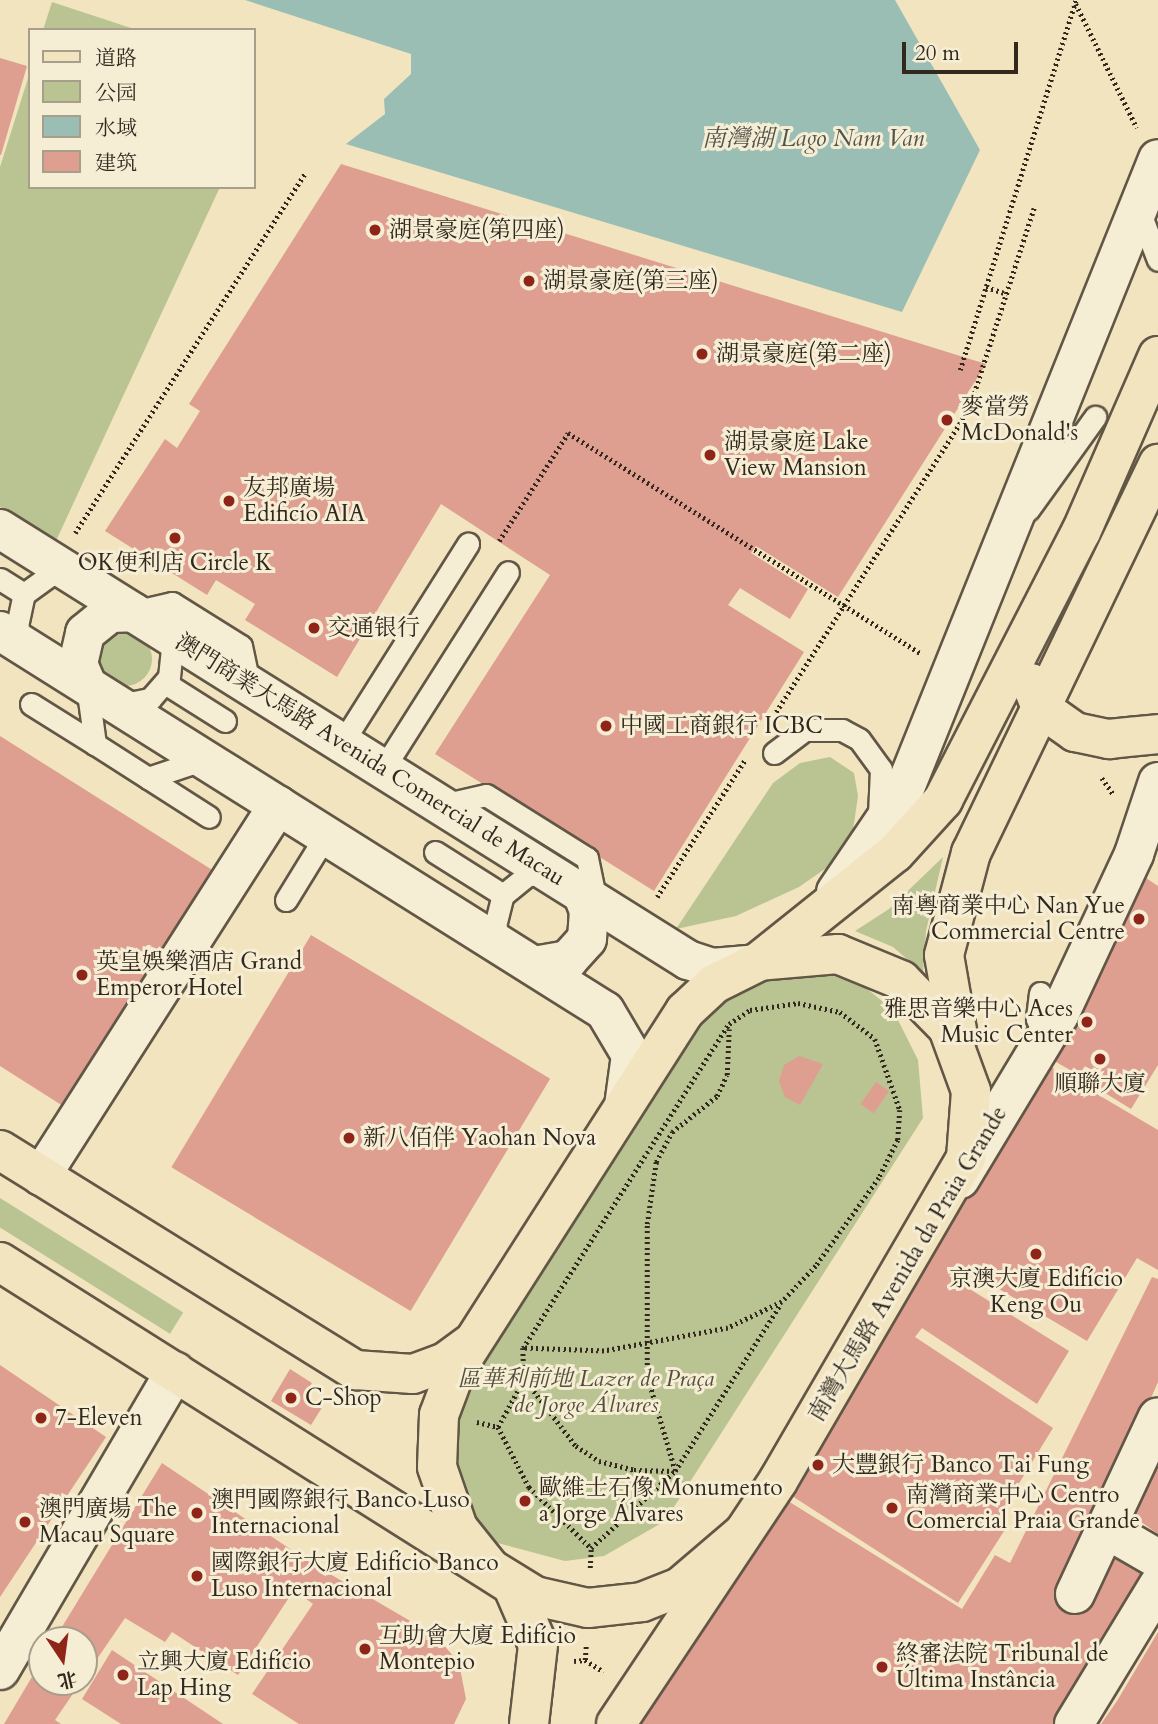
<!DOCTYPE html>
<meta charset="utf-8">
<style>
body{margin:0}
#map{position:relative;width:1158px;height:1724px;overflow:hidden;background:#f1e4bf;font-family:Cardo,"Noto Serif SC",serif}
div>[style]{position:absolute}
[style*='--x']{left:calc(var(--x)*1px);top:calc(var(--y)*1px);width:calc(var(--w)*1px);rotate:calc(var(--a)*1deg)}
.green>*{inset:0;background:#b9c492;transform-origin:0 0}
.round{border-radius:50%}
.water>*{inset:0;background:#9bbeb4}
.building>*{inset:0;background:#de9e90;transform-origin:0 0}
.path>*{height:4.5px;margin-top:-2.25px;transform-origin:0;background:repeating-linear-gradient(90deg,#32281e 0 2px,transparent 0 5.5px)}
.roads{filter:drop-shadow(2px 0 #625746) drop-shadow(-2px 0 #625746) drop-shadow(0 2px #625746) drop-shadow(0 -2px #625746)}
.lane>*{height:21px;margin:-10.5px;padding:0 10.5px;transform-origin:10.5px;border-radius:10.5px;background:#f6edd5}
.street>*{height:38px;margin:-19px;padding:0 19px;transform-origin:19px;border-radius:19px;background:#f6edd5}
.secondary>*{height:38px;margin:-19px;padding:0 19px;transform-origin:19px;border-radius:19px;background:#f6edd5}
.primary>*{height:38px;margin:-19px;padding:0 19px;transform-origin:19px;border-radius:19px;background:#f1e4bf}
.dots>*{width:19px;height:19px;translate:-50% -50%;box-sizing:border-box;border:4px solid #f6edd5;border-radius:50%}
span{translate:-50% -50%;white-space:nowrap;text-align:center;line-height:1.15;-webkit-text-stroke:6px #f6edd5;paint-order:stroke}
.poi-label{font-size:23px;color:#32281e}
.left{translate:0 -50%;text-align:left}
.right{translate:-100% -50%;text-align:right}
.street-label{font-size:23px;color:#32281e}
.park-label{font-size:23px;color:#544f3b;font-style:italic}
.water-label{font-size:24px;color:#52554b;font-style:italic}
.legend{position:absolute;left:28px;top:28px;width:228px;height:161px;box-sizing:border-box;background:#f6edd5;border:2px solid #a89e8c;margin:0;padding:9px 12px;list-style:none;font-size:21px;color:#32281e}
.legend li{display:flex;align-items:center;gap:14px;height:35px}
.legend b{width:35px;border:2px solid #a89e8c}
.north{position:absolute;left:28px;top:1626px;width:70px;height:70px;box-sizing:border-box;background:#f6edd5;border:2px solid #a89e8c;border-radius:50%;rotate:167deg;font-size:19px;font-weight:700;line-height:28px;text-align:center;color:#32281e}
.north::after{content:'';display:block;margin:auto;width:24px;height:32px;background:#8f2418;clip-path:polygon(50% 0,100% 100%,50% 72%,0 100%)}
.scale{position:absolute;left:902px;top:42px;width:116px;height:32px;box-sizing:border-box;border:4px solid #32281e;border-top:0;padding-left:9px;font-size:21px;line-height:24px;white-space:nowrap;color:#32281e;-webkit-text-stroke:5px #f6edd5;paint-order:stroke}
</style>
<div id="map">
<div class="green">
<i style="clip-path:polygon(52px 2px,137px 30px,43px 30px)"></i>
<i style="clip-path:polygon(30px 72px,30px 187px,220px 187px,55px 543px,0 507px,0 167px)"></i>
<i class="round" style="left:98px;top:632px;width:54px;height:54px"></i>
<i style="clip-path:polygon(830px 757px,854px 773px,858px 796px,853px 830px,835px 862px,799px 887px,736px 916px,676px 929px,773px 783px,800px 763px)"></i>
<i style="clip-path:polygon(943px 857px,926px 931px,923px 973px,893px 947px,855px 931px,889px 909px)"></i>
<i style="clip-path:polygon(828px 974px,866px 988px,893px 1010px,918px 1060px,923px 1118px,665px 1521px,604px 1556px,565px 1561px,494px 1542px,463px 1516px,441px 1396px,653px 1038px,737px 981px)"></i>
<i style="left:0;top:1198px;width:216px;height:25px;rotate:32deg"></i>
</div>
<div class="water">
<i style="clip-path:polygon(245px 0,895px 0,980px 150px,902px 312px,346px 144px,385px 114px,384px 99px,411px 74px,411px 54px)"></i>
</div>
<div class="building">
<i style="clip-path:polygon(0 58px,27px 66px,1px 155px,0 155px)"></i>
<i style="clip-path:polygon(341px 164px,986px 364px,838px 597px,756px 546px,751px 553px,808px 589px,790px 619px,740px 588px,728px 605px,804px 652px,654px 891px,435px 754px,550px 575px,441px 504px,337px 677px,245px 620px,255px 604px,216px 580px,207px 595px,105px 531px,165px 439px,177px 448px,200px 411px,189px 404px)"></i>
<i style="clip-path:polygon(0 736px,225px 878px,74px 1113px,0 1066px)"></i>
<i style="clip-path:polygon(1143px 876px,1158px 886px,1158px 1065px,1131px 1109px,1097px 1088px,1104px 1079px,1085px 1066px,1079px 1075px,1042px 1054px)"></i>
<i style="left:311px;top:935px;width:279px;height:271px;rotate:31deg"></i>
<i style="clip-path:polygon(799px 1056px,823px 1064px,800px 1105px,785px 1097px,779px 1081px,784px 1065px)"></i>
<i style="clip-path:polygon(1039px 1060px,1158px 1130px,1158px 1270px,1137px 1258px,1087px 1341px,957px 1264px,949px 1276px,1069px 1351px,1037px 1404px,922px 1328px,915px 1337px,1053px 1428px,996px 1521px,1006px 1528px,958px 1603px,789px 1494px)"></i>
<i style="left:876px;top:1082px;width:16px;height:27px;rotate:35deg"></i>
<i style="clip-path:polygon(1152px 1277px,1158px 1279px,1158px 1382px,1103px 1507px,1119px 1545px,1154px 1567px,1055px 1724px,633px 1724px,788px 1501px,962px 1609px,995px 1555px,1010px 1563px)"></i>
<i style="clip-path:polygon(0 1365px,106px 1437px,0 1597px)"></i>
<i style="clip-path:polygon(290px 1369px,312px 1383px,304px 1395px,323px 1406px,311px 1425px,271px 1401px)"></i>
<i style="clip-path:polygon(162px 1463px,311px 1563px,436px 1636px,459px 1663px,466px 1699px,454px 1724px,299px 1724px,252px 1694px,313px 1604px,294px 1590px,238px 1675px,172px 1632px,165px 1642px,125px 1618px,84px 1678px,84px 1640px,54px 1640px)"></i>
<i style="clip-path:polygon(1158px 1464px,1158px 1534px,1133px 1516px)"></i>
<i style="clip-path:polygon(1158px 1632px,1158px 1724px,1101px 1724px,1117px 1701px)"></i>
<i style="clip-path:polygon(112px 1650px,223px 1724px,121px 1724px,82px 1699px)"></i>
<i style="clip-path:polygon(42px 1660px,42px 1682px,81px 1682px,55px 1720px,61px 1724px,4px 1724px)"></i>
</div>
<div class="path">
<i style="--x:1076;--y:4;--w:138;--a:63.8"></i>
<i style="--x:986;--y:287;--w:22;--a:18"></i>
<i style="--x:960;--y:370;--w:388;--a:-72.6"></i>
<i style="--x:969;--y:409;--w:48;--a:-7.1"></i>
<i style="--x:75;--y:533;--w:427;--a:-57.4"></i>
<i style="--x:499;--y:541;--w:128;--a:-57.4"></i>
<i style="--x:568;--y:433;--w:415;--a:32"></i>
<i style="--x:776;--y:712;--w:359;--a:-57.5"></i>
<i style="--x:969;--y:409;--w:211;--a:-72.1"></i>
<i style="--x:1102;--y:778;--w:19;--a:55"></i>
<i style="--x:657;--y:897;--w:163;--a:-57.3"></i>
<i style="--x:798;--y:1003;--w:43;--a:12.1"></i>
<i style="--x:840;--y:1012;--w:44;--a:37.6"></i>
<i style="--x:875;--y:1039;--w:75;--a:70.6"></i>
<i style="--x:900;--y:1110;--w:30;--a:94"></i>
<i style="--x:898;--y:1140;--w:42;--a:116.6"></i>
<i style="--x:879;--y:1178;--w:108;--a:125.6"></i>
<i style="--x:816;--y:1266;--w:50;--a:133.4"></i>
<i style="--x:782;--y:1302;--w:60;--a:154.3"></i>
<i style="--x:728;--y:1328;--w:126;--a:169.5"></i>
<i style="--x:604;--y:1351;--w:81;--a:-177.9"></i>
<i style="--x:523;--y:1348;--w:384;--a:-57.6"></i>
<i style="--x:729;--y:1024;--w:25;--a:-34"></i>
<i style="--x:750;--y:1010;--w:49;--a:-8.3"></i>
<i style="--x:523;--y:1348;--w:30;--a:88"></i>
<i style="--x:524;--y:1378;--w:86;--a:52.6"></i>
<i style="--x:576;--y:1446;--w:27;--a:33"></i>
<i style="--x:599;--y:1461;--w:36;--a:14"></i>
<i style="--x:634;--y:1470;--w:41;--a:1.4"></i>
<i style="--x:675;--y:1471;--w:99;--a:-106.4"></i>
<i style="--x:647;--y:1376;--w:152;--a:-90"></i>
<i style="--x:647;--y:1224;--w:63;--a:-81.7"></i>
<i style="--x:656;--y:1162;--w:34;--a:-62"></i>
<i style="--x:672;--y:1132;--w:58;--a:-38.7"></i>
<i style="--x:717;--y:1096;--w:23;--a:-65"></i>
<i style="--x:727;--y:1075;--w:46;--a:-87.5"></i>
<i style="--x:477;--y:1422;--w:22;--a:13"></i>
<i style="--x:498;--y:1427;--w:68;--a:62.7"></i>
<i style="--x:529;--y:1487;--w:87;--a:44.5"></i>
<i style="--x:498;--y:1427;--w:55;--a:-61.6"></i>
<i style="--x:590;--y:1568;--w:20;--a:-87"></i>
<i style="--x:591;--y:1548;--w:114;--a:-42.5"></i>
<i style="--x:675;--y:1471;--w:196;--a:-57.7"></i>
<i style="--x:585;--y:1660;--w:14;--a:-86"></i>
<i style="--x:574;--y:1661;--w:11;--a:-5"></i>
<i style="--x:585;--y:1660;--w:22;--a:32"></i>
</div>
<div class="roads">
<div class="lane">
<i style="--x:1140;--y:213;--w:50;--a:69"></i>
<i style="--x:1028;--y:510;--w:115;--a:-54.2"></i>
<i style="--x:0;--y:579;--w:28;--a:32"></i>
<i style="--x:133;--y:612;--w:40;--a:-13"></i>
<i style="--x:172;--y:603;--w:81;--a:31.9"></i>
<i style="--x:241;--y:646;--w:39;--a:78"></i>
<i style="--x:25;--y:646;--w:22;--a:-112"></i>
<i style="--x:17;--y:626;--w:33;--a:-78"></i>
<i style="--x:24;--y:594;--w:32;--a:-36"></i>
<i style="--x:50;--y:575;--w:20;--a:-6"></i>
<i style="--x:165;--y:683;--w:71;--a:32.3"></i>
<i style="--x:87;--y:685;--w:60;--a:82.3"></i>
<i style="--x:95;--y:744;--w:135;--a:32.6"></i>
<i style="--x:31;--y:704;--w:75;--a:32"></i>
<i style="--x:119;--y:705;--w:32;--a:-11"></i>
<i style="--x:150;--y:699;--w:29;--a:-49"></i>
<i style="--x:169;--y:677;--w:28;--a:-84"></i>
<i style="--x:172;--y:649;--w:18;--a:-112"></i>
<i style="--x:342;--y:743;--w:236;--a:-57.7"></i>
<i style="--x:774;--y:753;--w:38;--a:-37"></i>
<i style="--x:804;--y:730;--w:38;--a:0"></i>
<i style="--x:842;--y:730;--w:19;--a:28"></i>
<i style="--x:859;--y:739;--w:37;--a:54"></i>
<i style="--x:881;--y:769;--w:45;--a:92.5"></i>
<i style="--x:383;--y:769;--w:233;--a:-57.6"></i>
<i style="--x:148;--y:778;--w:60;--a:-18.4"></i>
<i style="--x:442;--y:805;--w:45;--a:-12.8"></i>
<i style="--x:486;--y:795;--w:119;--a:32"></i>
<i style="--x:587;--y:858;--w:45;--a:78.4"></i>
<i style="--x:435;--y:852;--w:80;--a:32.3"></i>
<i style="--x:286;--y:900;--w:76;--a:-58.4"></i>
<i style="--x:503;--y:946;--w:22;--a:-112"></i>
<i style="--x:495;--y:926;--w:32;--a:-76"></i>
<i style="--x:503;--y:895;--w:32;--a:-39"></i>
<i style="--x:528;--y:875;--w:21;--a:-3"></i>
<i style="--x:1040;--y:993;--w:26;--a:97"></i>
<i style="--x:1037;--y:1019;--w:21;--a:67"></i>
</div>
<div class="street">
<i style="--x:41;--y:1176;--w:440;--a:-57.4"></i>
<i style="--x:960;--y:1179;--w:192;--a:-58.9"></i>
<i style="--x:1059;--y:1015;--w:178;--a:-65"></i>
<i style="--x:1134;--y:854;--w:76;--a:-71.6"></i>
<i style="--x:1108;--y:1530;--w:58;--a:30.1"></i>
<i style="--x:1075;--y:1594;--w:195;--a:-64.9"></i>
<i style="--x:0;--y:1670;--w:346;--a:-59.6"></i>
</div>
<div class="secondary">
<i style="--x:0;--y:529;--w:812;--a:32.07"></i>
<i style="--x:688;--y:960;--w:25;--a:18"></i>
<i style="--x:712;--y:968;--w:36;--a:-5"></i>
<i style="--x:0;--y:631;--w:714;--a:32.13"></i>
<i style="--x:605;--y:1011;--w:51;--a:59.4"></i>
<i style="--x:631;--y:1055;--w:51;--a:97.8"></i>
<i style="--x:87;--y:685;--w:23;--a:-113"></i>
<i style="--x:78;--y:664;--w:32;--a:-77"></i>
<i style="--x:85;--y:633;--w:32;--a:-39"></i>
<i style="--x:110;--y:613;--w:23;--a:-2"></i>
<i style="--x:836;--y:892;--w:120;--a:-55.9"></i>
<i style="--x:903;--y:793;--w:683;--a:-68.09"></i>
<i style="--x:534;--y:966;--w:35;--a:-10"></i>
<i style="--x:568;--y:960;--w:28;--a:-48"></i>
<i style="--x:587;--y:939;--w:28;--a:-86"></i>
<i style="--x:589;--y:911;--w:19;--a:-111"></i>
<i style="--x:1074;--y:1724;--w:162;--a:-58.7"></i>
</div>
<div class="primary">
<i style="--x:1031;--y:683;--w:27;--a:68"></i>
<i style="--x:1041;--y:708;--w:42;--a:35.2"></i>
<i style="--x:1075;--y:732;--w:35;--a:12"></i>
<i style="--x:1109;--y:739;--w:49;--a:-5.8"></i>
<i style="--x:762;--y:959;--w:170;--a:-38.6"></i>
<i style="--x:895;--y:853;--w:72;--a:-47.8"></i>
<i style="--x:943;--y:800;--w:301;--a:-62.8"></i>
<i style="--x:1081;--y:532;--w:192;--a:-66.4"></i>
<i style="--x:958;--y:1036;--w:82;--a:-99.8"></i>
<i style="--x:944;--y:955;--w:106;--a:-75.2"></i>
<i style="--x:971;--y:853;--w:432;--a:-64.3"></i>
<i style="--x:0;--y:1150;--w:418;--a:31.8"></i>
<i style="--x:355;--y:1370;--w:58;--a:3.9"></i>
<i style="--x:413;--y:1374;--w:33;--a:-20"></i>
<i style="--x:444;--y:1363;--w:32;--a:-36"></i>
<i style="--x:0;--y:1262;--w:605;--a:32.25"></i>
<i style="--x:512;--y:1585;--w:65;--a:66.6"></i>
<i style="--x:538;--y:1645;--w:80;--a:96.5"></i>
<i style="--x:616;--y:1724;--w:292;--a:-56.3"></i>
<i style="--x:778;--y:1481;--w:374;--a:-59.8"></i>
<i style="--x:966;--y:1158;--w:67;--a:-85.7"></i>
<i style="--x:971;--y:1091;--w:67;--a:-110.1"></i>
<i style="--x:948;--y:1028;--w:67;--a:-134.4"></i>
<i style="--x:901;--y:980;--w:68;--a:-157.6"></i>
<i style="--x:838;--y:954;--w:78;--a:174.9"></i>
<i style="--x:760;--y:961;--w:51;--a:153.4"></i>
<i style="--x:714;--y:984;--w:40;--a:137"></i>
<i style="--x:685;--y:1011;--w:423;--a:122.6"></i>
<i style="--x:457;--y:1367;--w:51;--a:110.6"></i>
<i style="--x:439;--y:1415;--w:52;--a:92.2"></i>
<i style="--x:437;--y:1467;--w:65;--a:71"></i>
<i style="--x:458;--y:1528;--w:53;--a:51.2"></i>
<i style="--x:491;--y:1569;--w:52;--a:31.5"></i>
<i style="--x:535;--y:1596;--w:54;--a:12.8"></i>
<i style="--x:588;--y:1608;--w:54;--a:-6.3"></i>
<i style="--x:642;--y:1602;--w:41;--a:-21.5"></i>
<i style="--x:680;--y:1587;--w:82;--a:-40.5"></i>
</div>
</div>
<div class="dots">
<i style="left:375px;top:230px;background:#8f2418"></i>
<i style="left:529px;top:281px;background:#8f2418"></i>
<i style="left:702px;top:354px;background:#8f2418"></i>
<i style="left:947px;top:420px;background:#8f2418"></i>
<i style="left:710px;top:455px;background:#8f2418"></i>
<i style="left:229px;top:501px;background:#8f2418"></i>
<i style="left:175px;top:538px;background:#8f2418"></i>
<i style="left:314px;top:628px;background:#8f2418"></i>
<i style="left:606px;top:726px;background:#8f2418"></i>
<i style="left:1139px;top:919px;background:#8f2418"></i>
<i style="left:82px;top:975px;background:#8f2418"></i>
<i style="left:1087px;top:1022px;background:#8f2418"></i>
<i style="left:1100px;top:1059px;background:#8f2418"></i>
<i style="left:349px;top:1138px;background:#8f2418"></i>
<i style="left:1036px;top:1254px;background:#8f2418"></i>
<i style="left:291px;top:1398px;background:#8f2418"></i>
<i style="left:41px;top:1418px;background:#8f2418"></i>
<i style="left:818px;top:1465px;background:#8f2418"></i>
<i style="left:525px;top:1501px;background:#8f2418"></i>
<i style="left:892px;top:1508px;background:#8f2418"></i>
<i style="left:197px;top:1513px;background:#8f2418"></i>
<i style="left:25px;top:1522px;background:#8f2418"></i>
<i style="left:197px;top:1576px;background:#8f2418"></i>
<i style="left:365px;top:1649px;background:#8f2418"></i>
<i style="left:882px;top:1667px;background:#8f2418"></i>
<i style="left:123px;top:1675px;background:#8f2418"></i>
</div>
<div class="poi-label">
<span class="left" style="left:389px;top:230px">湖景豪庭(第四座)</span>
<span class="left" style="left:543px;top:281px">湖景豪庭(第三座)</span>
<span class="left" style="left:716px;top:354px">湖景豪庭(第二座)</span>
<span class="left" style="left:961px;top:420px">麥當勞<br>McDonald's</span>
<span class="left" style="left:724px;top:455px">湖景豪庭 Lake<br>View Mansion</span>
<span class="left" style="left:243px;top:501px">友邦廣場<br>Edificío AIA</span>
<span style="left:175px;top:563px">OK便利店 Circle K</span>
<span class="left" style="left:328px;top:628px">交通银行</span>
<span class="left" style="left:620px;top:726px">中國工商銀行 ICBC</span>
<span class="right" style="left:1125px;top:919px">南粵商業中心 Nan Yue<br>Commercial Centre</span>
<span class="left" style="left:96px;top:975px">英皇娛樂酒店 Grand<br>Emperor Hotel</span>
<span class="right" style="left:1073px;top:1022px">雅思音樂中心 Aces<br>Music Center</span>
<span style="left:1100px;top:1084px">順聯大廈</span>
<span class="left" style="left:363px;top:1138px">新八佰伴 Yaohan Nova</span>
<span style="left:1036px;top:1292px">京澳大廈 Edifício<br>Keng Ou</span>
<span class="left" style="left:305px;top:1398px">C-Shop</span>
<span class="left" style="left:55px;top:1418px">7-Eleven</span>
<span class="left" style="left:832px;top:1465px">大豐銀行 Banco Tai Fung</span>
<span class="left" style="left:539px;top:1501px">歐維士石像 Monumento<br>a Jorge Álvares</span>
<span class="left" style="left:906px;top:1508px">南灣商業中心 Centro<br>Comercial Praia Grande</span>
<span class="left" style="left:211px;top:1513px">澳門國際銀行 Banco Luso<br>Internacional</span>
<span class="left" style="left:39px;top:1522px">澳門廣場 The<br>Macau Square</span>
<span class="left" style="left:211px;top:1576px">國際銀行大廈 Edifício Banco<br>Luso Internacional</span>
<span class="left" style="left:379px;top:1649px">互助會大廈 Edifício<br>Montepio</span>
<span class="left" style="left:896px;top:1667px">終審法院 Tribunal de<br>Última Instância</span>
<span class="left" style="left:137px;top:1675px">立興大廈 Edifício<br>Lap Hing</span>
</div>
<div class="street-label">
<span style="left:370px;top:760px;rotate:32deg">澳門商業大馬路 Avenida Comercial de Macau</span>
<span style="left:908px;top:1264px;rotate:-59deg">南灣大馬路 Avenida da Praia Grande</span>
</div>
<div class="park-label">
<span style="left:586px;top:1392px">區華利前地 Lazer de Praça<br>de Jorge Álvares</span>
</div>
<div class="water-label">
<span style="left:813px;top:139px">南灣湖 Lago Nam Van</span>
</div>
<ul class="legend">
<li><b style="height:9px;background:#f1e4bf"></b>道路</li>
<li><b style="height:19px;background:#b9c492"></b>公园</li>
<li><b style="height:19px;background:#9bbeb4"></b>水域</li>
<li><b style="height:19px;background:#de9e90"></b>建筑</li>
</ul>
<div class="north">北</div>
<div class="scale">20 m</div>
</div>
